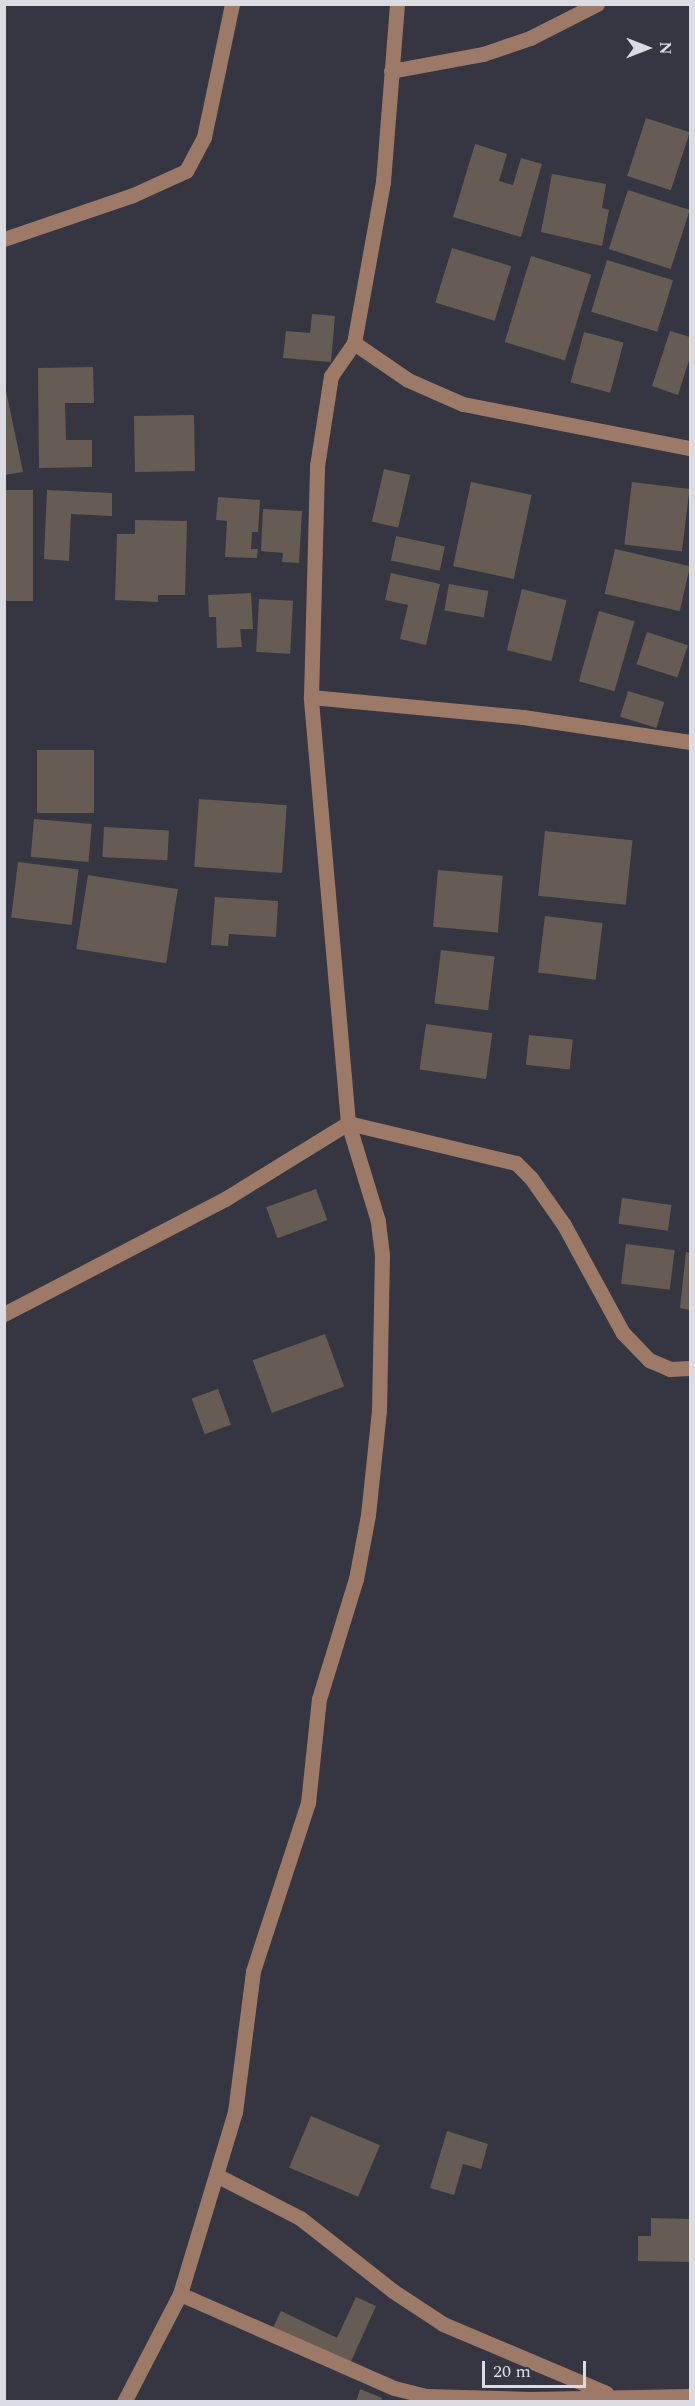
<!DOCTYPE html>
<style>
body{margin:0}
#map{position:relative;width:695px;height:2406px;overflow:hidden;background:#353642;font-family:Spectral,serif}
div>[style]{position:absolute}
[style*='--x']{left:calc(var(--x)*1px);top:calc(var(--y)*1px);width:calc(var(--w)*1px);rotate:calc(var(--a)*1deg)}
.building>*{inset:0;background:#675c53;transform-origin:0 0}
.minor>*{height:15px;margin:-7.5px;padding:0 7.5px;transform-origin:7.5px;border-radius:7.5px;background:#9d7968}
span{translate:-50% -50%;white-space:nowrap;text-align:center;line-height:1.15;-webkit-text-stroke:4.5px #353642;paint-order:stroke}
.frame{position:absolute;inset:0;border:6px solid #dbdbe3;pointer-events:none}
.north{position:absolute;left:617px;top:18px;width:60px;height:60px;-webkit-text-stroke:4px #353642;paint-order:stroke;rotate:90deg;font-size:16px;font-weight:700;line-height:24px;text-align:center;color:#dbdbe3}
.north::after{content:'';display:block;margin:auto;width:21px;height:27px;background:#dbdbe3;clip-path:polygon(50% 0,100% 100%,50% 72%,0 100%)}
.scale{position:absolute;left:482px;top:2361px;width:104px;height:27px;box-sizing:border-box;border:3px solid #dbdbe3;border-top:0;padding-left:8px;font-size:18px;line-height:21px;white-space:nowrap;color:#dbdbe3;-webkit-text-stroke:4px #353642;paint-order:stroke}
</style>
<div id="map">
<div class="building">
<i style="left:646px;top:118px;width:46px;height:61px;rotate:18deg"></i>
<i style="clip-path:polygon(475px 144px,507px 154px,499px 181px,513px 185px,521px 158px,542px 164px,521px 237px,453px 217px)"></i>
<i style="clip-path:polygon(552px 174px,606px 184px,602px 208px,609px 210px,602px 246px,541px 232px)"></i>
<i style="left:628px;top:190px;width:65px;height:62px;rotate:18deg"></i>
<i style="left:452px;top:248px;width:62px;height:57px;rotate:17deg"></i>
<i style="left:531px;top:256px;width:63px;height:90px;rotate:17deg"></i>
<i style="left:607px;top:260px;width:69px;height:54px;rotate:17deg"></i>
<i style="clip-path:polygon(312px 314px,335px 316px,331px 362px,283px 358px,286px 331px,310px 333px)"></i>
<i style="clip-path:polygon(670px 331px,690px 337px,690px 357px,678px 395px,652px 386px)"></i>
<i style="left:584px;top:332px;width:41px;height:52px;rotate:15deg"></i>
<i style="clip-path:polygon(93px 367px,94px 403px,65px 403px,66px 440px,92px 440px,92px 467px,39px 468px,38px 368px)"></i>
<i style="clip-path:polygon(4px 381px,23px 472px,4px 475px)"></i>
<i style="left:194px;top:415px;width:56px;height:60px;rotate:89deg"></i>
<i style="left:384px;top:469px;width:27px;height:54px;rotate:13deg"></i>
<i style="left:471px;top:482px;width:62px;height:86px;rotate:12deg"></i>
<i style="left:632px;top:482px;width:58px;height:63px;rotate:7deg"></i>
<i style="left:4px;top:490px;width:29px;height:111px"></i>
<i style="clip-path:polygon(47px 490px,112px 493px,112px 516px,71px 514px,69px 561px,44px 559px)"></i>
<i style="clip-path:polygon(218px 497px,260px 500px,258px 532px,252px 532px,251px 549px,258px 549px,257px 558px,225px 557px,227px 521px,216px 520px)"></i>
<i style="clip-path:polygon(263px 509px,302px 511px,299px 563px,282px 562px,283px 553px,261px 551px)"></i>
<i style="clip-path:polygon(135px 520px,187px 521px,185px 595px,158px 595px,158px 602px,115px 600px,117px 534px,135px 534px)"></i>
<i style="left:396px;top:536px;width:50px;height:25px;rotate:12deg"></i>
<i style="left:615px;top:549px;width:77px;height:46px;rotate:13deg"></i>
<i style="clip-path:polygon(391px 573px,440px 584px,426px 645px,400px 639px,408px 605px,385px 600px)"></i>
<i style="left:449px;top:584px;width:40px;height:27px;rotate:10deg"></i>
<i style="left:522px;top:589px;width:46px;height:63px;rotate:14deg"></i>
<i style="clip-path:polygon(251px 593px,253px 629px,240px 629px,242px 647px,217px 648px,216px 617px,209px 617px,208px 595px)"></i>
<i style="left:259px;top:599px;width:34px;height:53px;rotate:3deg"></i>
<i style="left:599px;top:611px;width:37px;height:73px;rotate:16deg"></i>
<i style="left:647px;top:632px;width:43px;height:34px;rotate:18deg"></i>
<i style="left:628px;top:691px;width:38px;height:27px;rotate:17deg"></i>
<i style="left:37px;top:750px;width:57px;height:63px"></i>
<i style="left:199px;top:799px;width:88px;height:68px;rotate:4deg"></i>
<i style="left:34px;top:819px;width:58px;height:38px;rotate:5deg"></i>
<i style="left:104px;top:827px;width:65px;height:30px;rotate:3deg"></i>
<i style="left:545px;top:831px;width:88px;height:65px;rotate:6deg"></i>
<i style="left:18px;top:862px;width:61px;height:56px;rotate:7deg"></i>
<i style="left:438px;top:870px;width:65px;height:57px;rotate:5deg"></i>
<i style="left:88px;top:875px;width:91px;height:75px;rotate:9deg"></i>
<i style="clip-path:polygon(215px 897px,278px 901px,276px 937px,229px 934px,228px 946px,211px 945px)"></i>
<i style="left:545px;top:916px;width:58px;height:57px;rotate:7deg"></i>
<i style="left:441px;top:950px;width:54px;height:54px;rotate:7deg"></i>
<i style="left:426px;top:1024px;width:67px;height:46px;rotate:8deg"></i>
<i style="left:529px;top:1035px;width:44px;height:30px;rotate:6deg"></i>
<i style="left:316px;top:1189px;width:33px;height:53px;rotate:70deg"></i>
<i style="left:622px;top:1198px;width:50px;height:26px;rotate:8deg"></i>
<i style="left:626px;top:1244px;width:49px;height:40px;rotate:7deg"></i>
<i style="clip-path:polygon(686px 1252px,690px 1253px,690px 1310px,680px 1308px)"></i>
<i style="left:325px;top:1334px;width:56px;height:77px;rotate:70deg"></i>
<i style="left:218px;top:1389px;width:38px;height:28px;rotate:70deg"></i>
<i style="left:311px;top:2116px;width:75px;height:56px;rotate:23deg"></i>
<i style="clip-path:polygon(447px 2131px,488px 2144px,481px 2169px,463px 2164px,454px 2195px,430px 2188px)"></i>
<i style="clip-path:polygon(651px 2218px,690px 2219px,690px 2262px,638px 2261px,638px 2236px,651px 2236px)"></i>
<i style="clip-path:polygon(356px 2297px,376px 2306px,348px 2368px,271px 2332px,281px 2311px,337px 2338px)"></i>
<i style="clip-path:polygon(360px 2389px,382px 2398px,381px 2402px,356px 2402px)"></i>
</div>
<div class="minor">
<i style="--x:391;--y:71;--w:94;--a:-10.5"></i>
<i style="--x:483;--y:54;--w:50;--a:-18.8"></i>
<i style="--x:530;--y:38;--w:75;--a:-26.9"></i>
<i style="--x:4;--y:239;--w:136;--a:-18.8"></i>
<i style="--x:133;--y:195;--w:58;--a:-24.4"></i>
<i style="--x:186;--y:171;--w:38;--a:-62"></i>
<i style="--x:204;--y:137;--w:136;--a:-78.1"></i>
<i style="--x:354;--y:343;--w:65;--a:34.4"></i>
<i style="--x:408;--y:380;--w:60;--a:23.6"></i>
<i style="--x:463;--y:404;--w:231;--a:11"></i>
<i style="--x:311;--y:697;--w:213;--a:5.4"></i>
<i style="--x:523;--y:717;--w:169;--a:8.5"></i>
<i style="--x:4;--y:1314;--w:249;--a:-27.5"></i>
<i style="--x:225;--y:1199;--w:145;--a:-31.7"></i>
<i style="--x:348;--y:1123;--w:173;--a:13.4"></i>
<i style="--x:516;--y:1163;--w:21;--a:45"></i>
<i style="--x:531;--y:1178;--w:57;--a:54.9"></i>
<i style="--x:564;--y:1225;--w:123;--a:61.4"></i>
<i style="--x:623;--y:1333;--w:37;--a:46"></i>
<i style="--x:649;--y:1360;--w:23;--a:23"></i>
<i style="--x:670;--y:1369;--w:20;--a:-3"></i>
<i style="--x:216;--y:2175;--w:94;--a:27.1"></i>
<i style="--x:300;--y:2218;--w:118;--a:38.1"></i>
<i style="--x:393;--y:2291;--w:60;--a:33.4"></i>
<i style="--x:443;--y:2324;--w:177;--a:22.9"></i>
<i style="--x:180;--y:2294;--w:234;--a:23.7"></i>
<i style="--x:394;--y:2388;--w:32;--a:14"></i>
<i style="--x:425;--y:2396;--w:105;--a:1.6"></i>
<i style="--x:530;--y:2399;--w:160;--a:-1.1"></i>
<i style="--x:124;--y:2402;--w:122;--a:-62.6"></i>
<i style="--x:180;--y:2294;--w:190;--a:-73.2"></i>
<i style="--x:235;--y:2112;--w:142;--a:-82.7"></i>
<i style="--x:253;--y:1971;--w:177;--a:-71.9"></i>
<i style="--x:308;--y:1803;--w:105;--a:-84"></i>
<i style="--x:319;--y:1699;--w:126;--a:-72.9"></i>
<i style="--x:356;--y:1579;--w:65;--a:-79.4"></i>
<i style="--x:368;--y:1515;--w:105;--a:-84"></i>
<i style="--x:379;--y:1411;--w:156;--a:-88.9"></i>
<i style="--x:382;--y:1255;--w:34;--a:-97"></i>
<i style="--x:378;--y:1221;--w:102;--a:-107"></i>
<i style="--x:348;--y:1123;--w:428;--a:-95"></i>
<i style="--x:311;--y:697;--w:231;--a:-88.5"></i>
<i style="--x:317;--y:466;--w:91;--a:-81.2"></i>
<i style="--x:331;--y:376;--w:40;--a:-55.1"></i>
<i style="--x:354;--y:343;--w:164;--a:-79.8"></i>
<i style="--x:383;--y:182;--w:179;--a:-85.5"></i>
</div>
<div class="frame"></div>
<div class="north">N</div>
<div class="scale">20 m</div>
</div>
